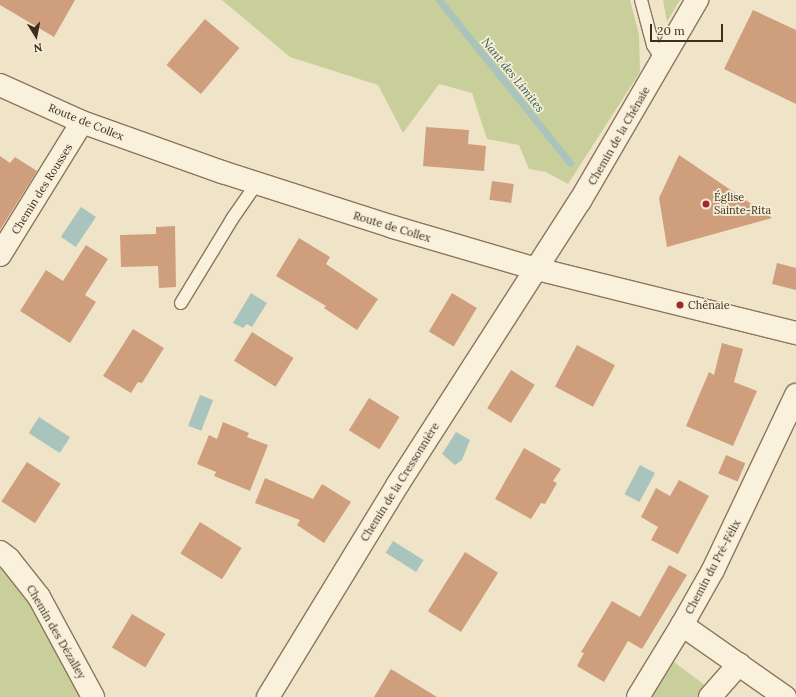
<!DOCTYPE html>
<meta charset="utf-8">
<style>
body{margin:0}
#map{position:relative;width:796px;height:697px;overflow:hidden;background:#f0e4c8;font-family:Lora,serif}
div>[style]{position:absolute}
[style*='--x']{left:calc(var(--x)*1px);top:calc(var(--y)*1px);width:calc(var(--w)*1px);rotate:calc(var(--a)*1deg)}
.green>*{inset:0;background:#c9cf9b}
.water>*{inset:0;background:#a9c4bc;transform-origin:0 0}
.stream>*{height:7px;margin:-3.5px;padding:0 3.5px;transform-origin:3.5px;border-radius:3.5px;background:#a9c4bc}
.building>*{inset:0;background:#cf9f7d;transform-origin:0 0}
.roads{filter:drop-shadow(1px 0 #8d765c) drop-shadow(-1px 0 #8d765c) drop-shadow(0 1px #8d765c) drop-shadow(0 -1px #8d765c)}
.service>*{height:12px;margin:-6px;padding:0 6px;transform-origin:6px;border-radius:6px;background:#faf1dc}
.minor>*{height:22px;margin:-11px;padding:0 11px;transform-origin:11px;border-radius:11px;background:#faf1dc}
.tertiary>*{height:22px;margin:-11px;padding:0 11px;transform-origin:11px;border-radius:11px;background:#faf1dc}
.dots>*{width:11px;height:11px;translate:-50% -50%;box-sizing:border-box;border:2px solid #f7eed8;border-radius:50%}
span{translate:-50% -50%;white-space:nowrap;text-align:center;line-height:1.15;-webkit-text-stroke:3.5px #f7eed8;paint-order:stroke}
.street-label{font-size:11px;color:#3d2e20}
.poi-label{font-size:11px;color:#3d2e20}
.left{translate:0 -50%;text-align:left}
.water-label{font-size:12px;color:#2f5d5a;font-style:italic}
.north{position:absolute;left:16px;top:16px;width:40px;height:40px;-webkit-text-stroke:3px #f7eed8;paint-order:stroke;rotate:170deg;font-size:11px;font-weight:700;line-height:16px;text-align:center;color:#3d2e20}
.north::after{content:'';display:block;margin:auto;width:14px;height:18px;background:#3d2e20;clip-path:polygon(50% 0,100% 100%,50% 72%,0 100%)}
.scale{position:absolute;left:650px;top:24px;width:73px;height:18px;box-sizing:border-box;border:2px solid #3d2e20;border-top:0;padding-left:5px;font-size:12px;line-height:14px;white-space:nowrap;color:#3d2e20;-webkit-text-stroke:3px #f7eed8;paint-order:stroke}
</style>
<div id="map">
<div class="green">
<i style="clip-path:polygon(222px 0,630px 0,639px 34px,640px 72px,568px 184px,546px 172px,529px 169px,519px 145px,487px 139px,472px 93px,439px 84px,403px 133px,378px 85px,290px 57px)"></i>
<i style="clip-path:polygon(663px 0,680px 0,667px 22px)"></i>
<i style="clip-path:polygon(0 566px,13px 578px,37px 614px,82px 697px,0 697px)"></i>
<i style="clip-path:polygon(669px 662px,674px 662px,706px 686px,700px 697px,647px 697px)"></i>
</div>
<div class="water">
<i style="left:81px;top:207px;width:18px;height:36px;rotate:34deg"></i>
<i style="clip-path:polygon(251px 293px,267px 303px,252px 327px,247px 324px,243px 328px,233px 323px)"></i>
<i style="left:200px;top:395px;width:14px;height:33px;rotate:21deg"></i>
<i style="left:39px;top:417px;width:37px;height:19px;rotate:33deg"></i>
<i style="clip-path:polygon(456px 432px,470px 440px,462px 460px,455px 465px,442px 454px)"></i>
<i style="left:640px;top:465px;width:17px;height:33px;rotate:28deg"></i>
<i style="left:393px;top:541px;width:36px;height:14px;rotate:32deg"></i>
</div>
<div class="stream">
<i style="--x:439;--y:0;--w:209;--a:51.2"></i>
</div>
<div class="building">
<i style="clip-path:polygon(0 0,75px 0,54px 37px,0 5px)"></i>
<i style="clip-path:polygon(753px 10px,796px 30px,796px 104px,724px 69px)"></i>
<i style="left:205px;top:19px;width:45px;height:60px;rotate:40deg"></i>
<i style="clip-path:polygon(426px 127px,469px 130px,468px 144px,486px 146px,484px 171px,423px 166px)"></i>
<i style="clip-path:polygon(679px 155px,772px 218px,667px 247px,659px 198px)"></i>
<i style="clip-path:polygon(0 156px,10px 163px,15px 157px,37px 171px,0 230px)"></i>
<i style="left:492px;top:181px;width:22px;height:19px;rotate:8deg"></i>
<i style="clip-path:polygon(175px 226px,176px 287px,159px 288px,158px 266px,121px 267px,120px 235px,156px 234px,156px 227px)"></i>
<i style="clip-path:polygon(299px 238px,330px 257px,326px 264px,378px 299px,357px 330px,324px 308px,326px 306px,276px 276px)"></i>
<i style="clip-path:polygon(86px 245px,108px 259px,85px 295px,96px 302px,70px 343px,20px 311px,46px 270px,63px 281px)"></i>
<i style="clip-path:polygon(777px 263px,796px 268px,796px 290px,772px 284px)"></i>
<i style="left:452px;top:293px;width:29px;height:45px;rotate:31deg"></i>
<i style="clip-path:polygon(133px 329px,164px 348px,142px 383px,138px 382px,131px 393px,103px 376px)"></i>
<i style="left:252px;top:332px;width:49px;height:34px;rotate:32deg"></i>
<i style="clip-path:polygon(722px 343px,743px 349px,734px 382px,757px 391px,733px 446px,686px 426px,709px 372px,714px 375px)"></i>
<i style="left:577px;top:345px;width:43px;height:47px;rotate:28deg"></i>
<i style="left:511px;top:370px;width:28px;height:45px;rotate:32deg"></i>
<i style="left:369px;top:398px;width:36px;height:38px;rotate:32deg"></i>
<i style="clip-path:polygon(223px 422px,249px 433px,247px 437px,268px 445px,250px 491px,214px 476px,216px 472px,197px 464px,209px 435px,217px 439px)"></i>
<i style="clip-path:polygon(524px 448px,561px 469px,553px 481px,557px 483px,545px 504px,541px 503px,531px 519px,495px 499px)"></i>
<i style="left:726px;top:455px;width:21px;height:20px;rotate:23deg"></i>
<i style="left:27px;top:462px;width:40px;height:47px;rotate:33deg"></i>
<i style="clip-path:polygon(265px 478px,313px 499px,322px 484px,351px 502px,324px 543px,297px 525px,300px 520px,255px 503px)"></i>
<i style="clip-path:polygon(679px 480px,709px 496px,678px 554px,651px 540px,658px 527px,641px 517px,656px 488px,670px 496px)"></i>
<i style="left:200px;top:522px;width:49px;height:37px;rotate:32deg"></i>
<i style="left:465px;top:552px;width:39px;height:70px;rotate:32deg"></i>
<i style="clip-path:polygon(669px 565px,687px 575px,642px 649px,628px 641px,604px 682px,577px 666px,584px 653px,581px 652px,612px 601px,640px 617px)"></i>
<i style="left:132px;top:614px;width:39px;height:39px;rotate:31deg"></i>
<i style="clip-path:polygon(391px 669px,437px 697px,374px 697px)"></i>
</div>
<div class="roads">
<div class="service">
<i style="--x:641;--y:0;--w:47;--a:75.1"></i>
<i style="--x:653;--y:45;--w:17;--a:59"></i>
<i style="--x:181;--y:303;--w:98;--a:-58.7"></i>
<i style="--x:232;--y:219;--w:44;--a:-55.2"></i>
</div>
<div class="minor">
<i style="--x:0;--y:255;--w:156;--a:-58.3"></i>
<i style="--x:0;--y:552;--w:11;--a:38"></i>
<i style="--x:9;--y:559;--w:48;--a:51.7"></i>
<i style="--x:39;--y:597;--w:114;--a:61.6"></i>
<i style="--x:268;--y:697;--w:250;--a:-58.6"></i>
<i style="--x:398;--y:484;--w:336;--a:-57.3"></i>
<i style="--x:580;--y:201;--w:233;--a:-59.8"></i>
<i style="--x:638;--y:697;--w:84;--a:-58.6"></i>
<i style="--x:710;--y:697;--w:44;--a:-48.7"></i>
<i style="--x:785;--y:697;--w:126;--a:-145"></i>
<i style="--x:682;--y:625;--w:63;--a:-60.6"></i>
<i style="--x:713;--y:570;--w:194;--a:-64.6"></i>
</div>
<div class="tertiary">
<i style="--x:0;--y:85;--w:90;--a:24.3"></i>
<i style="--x:82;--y:122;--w:149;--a:19.7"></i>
<i style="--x:222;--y:172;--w:180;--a:17.8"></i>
<i style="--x:393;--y:227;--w:150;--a:16.3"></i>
<i style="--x:537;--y:269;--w:267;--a:13.9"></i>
</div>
</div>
<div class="dots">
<i style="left:706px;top:204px;background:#9e2a2b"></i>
<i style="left:680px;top:305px;background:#9e2a2b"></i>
</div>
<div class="street-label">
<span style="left:86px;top:122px;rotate:22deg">Route de Collex</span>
<span style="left:619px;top:136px;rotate:-60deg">Chemin de la Chênaie</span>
<span style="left:42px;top:189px;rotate:-58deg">Chemin des Rousses</span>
<span style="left:392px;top:227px;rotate:17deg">Route de Collex</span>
<span style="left:400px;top:482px;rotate:-58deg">Chemin de la Cressonnière</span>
<span style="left:713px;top:567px;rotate:-62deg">Chemin du Pré-Félix</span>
<span style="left:56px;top:632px;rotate:60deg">Chemin des Dézalley</span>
</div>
<div class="poi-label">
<span class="left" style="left:714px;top:204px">Église<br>Sainte-Rita</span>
<span class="left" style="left:688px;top:305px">Chênaie</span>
</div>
<div class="water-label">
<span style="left:513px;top:75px;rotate:51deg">Nant des Limites</span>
</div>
<div class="north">N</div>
<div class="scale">20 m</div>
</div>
